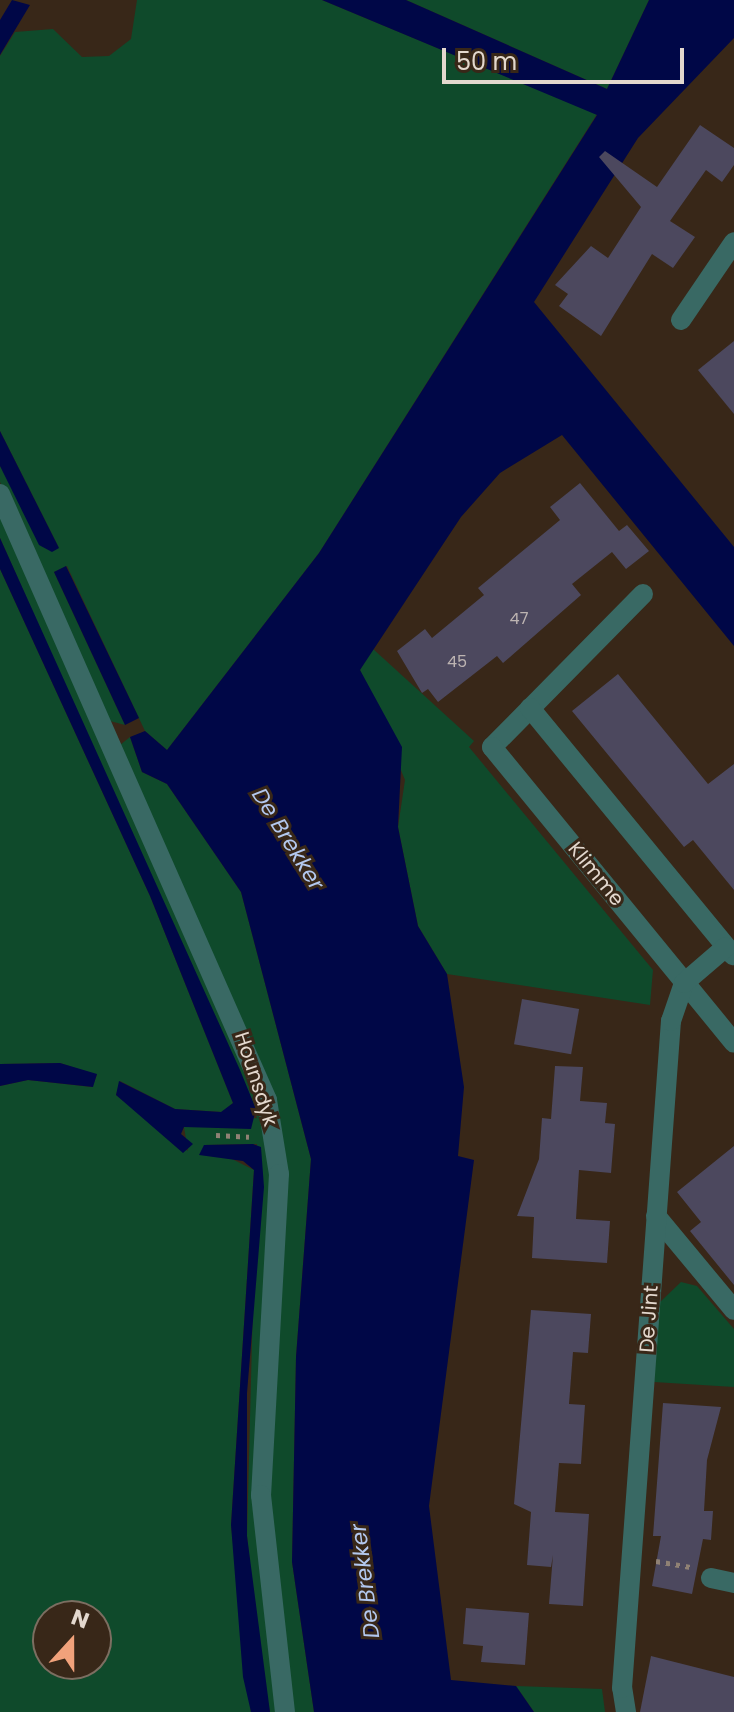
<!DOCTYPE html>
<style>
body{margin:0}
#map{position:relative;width:734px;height:1712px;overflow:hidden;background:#382718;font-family:Poppins,sans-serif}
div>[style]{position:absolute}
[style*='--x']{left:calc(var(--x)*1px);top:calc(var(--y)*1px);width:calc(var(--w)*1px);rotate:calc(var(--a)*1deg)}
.green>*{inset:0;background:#0f4a2b}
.water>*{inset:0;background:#000747}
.building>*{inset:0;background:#4c485e;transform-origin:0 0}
.path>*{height:5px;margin-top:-2.5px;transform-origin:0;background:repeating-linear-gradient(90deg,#8f8174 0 4px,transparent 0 10px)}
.minor>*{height:20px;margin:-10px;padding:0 10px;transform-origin:10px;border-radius:10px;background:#396964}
span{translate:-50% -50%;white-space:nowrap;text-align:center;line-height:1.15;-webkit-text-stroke:6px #382718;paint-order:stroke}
.number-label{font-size:16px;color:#bdb4b2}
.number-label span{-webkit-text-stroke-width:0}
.street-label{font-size:20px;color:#e3d8ce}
.water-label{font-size:22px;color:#b3c8ef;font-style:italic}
.north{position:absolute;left:32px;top:1600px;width:80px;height:80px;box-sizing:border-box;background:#382718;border:2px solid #7c6e61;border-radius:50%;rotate:21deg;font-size:22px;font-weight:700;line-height:32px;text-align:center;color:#e3d8ce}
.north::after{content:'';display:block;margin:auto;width:28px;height:36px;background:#f1a27b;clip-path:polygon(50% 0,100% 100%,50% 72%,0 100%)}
.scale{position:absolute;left:442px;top:48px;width:242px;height:36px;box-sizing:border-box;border:4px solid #e3d8ce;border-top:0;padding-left:10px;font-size:24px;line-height:28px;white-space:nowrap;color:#e3d8ce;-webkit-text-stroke:6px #382718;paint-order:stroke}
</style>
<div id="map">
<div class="green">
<i style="clip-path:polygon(137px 0,322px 0,597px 114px,319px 553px,167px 750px,145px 731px,67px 566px,54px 572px,125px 725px,110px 721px,0 482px,0 466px,59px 548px,0 431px,0 56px,15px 32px,53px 29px,82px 57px,109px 56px,131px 39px)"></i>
<i style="clip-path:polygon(406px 0,649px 0,607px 89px)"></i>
<i style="clip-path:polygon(evenodd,0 508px,253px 1077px,271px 1155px,259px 1565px,279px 1712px,270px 1712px,262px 1675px,247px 1536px,257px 1144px,253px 1144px,204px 1145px,254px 1170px,231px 1525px,251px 1712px,0 1712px,0 1086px,28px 1080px,92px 1087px,97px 1075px,60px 1063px,0 1064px,0 569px,150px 896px,233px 1103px,222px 1112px,175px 1109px,120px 1081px,116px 1095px,188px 1151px,184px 1127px,257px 1118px,0 538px,0 508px,48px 1616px,96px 1616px,96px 1664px,48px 1664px,48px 1616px)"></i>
<i style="clip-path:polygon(372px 648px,474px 741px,469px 747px,653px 970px,650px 1005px,447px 974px,418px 926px,398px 827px,405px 780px,360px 670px)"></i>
<i style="clip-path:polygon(130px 737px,142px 772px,167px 784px,241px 892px,311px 1159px,296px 1357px,292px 1562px,314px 1712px,291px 1712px,267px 1496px,283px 1218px,251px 1041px,120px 745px)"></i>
<i style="clip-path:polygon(681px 1282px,697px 1286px,734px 1329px,734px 1387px,654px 1382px,659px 1303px)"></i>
<i style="clip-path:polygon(516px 1686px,602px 1689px,605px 1712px,534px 1712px)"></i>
</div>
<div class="water">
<i style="clip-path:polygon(12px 0,30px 5px,0 55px,0 20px)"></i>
<i style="clip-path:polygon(322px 0,406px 0,607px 89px,649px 0,734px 0,734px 38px,638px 138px,534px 302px,734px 547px,734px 646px,562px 435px,500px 473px,461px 517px,360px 670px,402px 747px,398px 827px,418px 926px,447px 974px,464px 1087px,458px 1156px,474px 1160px,429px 1506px,451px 1680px,516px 1686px,534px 1712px,314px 1712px,292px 1562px,296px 1357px,311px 1159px,241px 892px,167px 784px,142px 772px,130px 737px,145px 731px,167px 750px,319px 553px,597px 115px)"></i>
<i style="clip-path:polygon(0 431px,59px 548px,52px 552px,39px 545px,0 466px)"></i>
<i style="clip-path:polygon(0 538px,240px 1070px,256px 1109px,251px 1129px,184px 1127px,181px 1134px,193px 1144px,183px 1153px,116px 1095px,119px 1081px,175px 1109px,221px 1112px,233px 1103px,150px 896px,0 569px)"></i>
<i style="clip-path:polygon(66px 566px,139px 718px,125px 725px,54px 572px)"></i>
<i style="clip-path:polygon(60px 1063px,97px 1074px,93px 1087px,28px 1080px,0 1086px,0 1064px)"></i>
<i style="clip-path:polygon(253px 1144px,261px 1147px,264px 1187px,247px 1393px,247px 1536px,270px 1712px,251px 1712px,243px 1677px,231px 1525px,254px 1170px,243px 1161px,199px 1155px,204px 1145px)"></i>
</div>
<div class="building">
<i style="clip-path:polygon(700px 125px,734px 148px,734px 165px,722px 182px,706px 170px,670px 221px,695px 237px,673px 268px,652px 254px,601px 336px,559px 306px,568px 294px,555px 285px,591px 246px,608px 258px,641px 207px,599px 157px,605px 151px,657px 187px)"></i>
<i style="clip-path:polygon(734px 341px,734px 414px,698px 370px)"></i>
<i style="clip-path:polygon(580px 483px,619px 531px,627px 525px,649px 551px,626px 569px,612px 552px,572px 584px,581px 595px,503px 663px,497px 656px,438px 702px,428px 689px,422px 693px,397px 651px,425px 629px,432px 638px,484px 595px,478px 588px,560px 520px,550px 507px)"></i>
<i style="clip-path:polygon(618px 674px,708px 784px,734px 764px,734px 890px,693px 840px,684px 847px,572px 711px)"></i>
<i style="left:522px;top:999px;width:58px;height:46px;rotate:10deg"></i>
<i style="clip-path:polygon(555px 1066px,583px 1067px,580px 1101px,607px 1103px,605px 1123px,615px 1124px,611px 1173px,579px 1170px,576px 1219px,610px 1221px,607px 1263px,532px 1258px,534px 1217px,517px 1216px,539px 1159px,542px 1118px,551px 1119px)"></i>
<i style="clip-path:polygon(734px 1146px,734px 1285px,690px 1231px,701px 1222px,677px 1192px)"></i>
<i style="clip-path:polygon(531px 1310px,591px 1314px,588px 1353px,573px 1352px,569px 1404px,585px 1405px,581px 1464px,559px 1463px,555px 1512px,589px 1514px,583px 1606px,549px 1604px,553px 1555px,551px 1567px,527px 1565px,531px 1512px,514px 1504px)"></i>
<i style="clip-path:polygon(663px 1403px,721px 1407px,707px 1460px,704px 1511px,713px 1511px,711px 1540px,703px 1539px,692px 1594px,652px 1586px,661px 1536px,653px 1536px)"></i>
<i style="clip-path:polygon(466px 1608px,529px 1613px,525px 1665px,481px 1662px,483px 1646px,463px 1644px)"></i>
<i style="clip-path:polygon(651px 1656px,734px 1677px,734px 1712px,640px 1712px)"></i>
</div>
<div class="path">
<i style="--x:216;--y:1135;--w:33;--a:3"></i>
<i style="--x:656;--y:1561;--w:35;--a:10"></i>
</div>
<div class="minor">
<i style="--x:681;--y:320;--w:94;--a:-55.8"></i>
<i style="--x:0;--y:494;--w:662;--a:66.22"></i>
<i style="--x:267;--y:1100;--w:75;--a:80.8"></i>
<i style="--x:279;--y:1174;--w:322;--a:93.2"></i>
<i style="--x:261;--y:1495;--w:218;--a:83.7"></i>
<i style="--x:643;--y:594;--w:215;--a:134.6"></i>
<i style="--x:492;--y:747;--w:382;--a:50.7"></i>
<i style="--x:530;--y:708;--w:320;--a:50.6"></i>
<i style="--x:656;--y:1216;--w:122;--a:50.3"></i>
<i style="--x:711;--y:1578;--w:24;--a:12"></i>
<i style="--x:626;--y:1712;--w:24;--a:-99"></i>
<i style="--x:622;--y:1688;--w:669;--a:-85.8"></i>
<i style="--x:671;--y:1021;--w:40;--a:-71.1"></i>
<i style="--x:684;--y:983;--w:55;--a:-40.6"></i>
</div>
<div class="number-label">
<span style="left:519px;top:619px">47</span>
<span style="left:457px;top:662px">45</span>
</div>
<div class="street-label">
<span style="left:596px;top:874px;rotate:51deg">Klimme</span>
<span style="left:256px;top:1079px;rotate:72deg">Hounsdyk</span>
<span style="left:649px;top:1319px;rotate:-86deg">De Jint</span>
</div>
<div class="water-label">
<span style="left:288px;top:839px;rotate:58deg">De Brekker</span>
<span style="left:365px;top:1581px;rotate:-97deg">De Brekker</span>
</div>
<div class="north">N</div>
<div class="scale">50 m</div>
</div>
